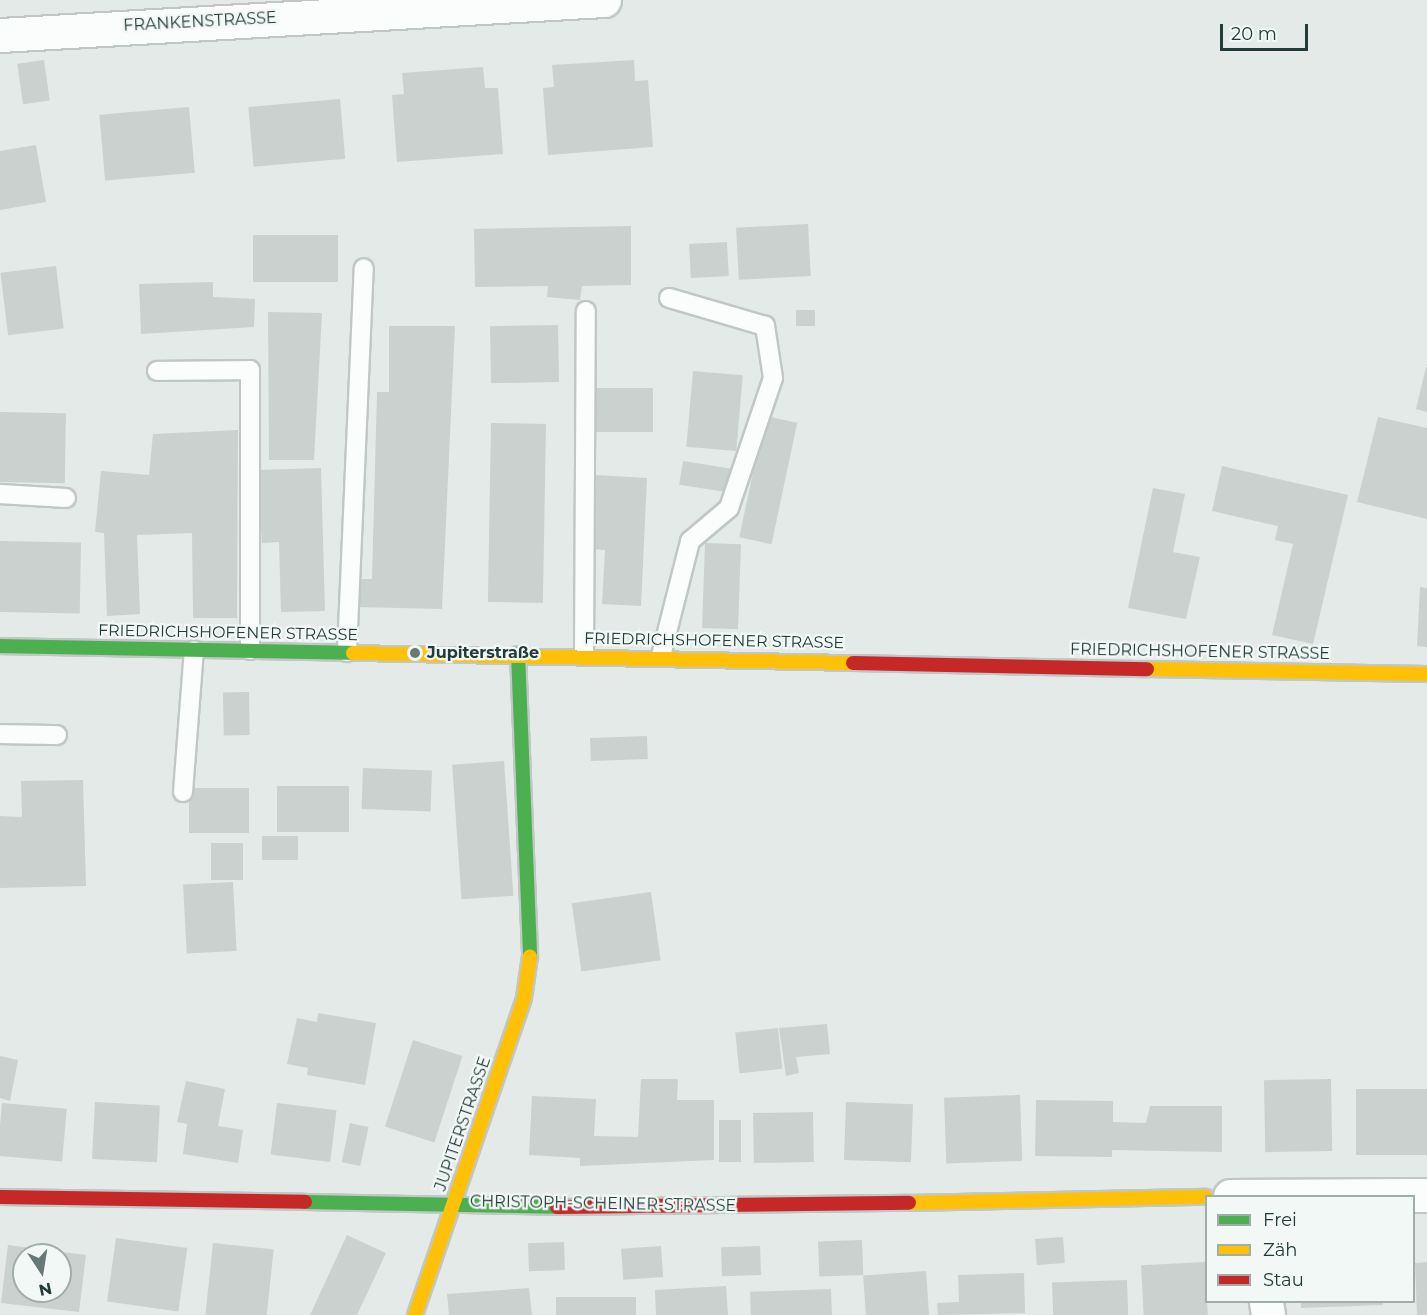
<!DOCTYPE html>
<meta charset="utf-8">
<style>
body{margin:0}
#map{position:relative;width:1427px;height:1315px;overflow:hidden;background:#e4eae8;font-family:Montserrat,sans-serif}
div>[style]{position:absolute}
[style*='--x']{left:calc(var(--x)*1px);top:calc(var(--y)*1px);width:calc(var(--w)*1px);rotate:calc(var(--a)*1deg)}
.building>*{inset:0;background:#cbd1cf;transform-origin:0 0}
.roads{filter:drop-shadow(2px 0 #c1c7c5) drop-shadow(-2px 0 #c1c7c5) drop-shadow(0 2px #c1c7c5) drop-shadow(0 -2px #c1c7c5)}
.lane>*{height:18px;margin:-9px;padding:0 9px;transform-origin:9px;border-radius:9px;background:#fbfcfc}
.street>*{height:33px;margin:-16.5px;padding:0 16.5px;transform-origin:16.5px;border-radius:16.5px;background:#fbfcfc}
.fast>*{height:14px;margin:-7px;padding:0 7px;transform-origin:7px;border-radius:7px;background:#4caf50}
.slow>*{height:14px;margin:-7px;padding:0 7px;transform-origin:7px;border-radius:7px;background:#ffc107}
.jam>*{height:14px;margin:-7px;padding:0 7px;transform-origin:7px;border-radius:7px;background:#c62828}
.dots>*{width:16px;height:16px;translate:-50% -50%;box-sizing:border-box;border:3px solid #f2f8f6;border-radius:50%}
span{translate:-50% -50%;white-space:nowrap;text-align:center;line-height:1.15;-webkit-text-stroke:4.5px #f2f8f6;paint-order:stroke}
.street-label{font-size:16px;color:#223c3a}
.poi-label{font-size:16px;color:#223c3a;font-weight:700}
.left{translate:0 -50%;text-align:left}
.legend{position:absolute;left:1205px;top:1195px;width:210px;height:108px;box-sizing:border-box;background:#f2f8f6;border:2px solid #9fadab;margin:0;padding:8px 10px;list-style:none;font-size:18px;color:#223c3a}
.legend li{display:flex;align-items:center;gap:12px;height:30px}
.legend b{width:30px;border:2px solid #9fadab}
.north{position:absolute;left:12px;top:1243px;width:60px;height:60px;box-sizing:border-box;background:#f2f8f6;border:2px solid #9fadab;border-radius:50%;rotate:168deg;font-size:16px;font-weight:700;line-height:24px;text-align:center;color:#223c3a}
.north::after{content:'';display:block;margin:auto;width:21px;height:27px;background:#667977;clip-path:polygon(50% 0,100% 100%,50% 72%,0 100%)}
.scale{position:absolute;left:1220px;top:24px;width:88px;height:27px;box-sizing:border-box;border:3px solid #223c3a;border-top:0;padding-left:8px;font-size:18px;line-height:21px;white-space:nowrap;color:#223c3a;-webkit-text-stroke:4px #f2f8f6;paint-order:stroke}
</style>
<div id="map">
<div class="building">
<i style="left:44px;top:60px;width:41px;height:27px;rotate:82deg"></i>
<i style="clip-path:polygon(634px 60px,635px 81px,648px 80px,653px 147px,548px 155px,543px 88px,554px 87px,552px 65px)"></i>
<i style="clip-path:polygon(483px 67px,485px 88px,498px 88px,503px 154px,397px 162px,392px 95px,404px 94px,402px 73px)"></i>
<i style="left:340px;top:99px;width:60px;height:92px;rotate:85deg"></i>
<i style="left:189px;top:107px;width:66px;height:90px;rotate:85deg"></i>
<i style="clip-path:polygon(36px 145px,46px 202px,0 210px,0 151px)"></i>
<i style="left:808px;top:224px;width:52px;height:72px;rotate:87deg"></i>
<i style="clip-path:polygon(631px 226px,631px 285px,582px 286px,580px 300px,547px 297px,548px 286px,475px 287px,474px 229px)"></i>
<i style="left:253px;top:235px;width:85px;height:47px"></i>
<i style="left:727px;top:242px;width:34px;height:38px;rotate:87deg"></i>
<i style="left:56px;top:266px;width:63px;height:56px;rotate:83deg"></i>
<i style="clip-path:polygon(213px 282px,213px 297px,255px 299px,254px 327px,141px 334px,139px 284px)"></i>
<i style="left:796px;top:310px;width:19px;height:16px"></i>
<i style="clip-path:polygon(268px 312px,322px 313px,314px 460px,269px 460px)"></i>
<i style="left:558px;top:325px;width:57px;height:68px;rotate:89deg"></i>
<i style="clip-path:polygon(389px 326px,455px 326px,442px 609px,357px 607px,358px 579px,372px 579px,377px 392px,389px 392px)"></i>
<i style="clip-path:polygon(1426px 367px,1427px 367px,1427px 412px,1416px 409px)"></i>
<i style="left:693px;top:371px;width:50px;height:76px;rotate:5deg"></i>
<i style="left:587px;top:388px;width:66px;height:44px"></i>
<i style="left:0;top:412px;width:66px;height:70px;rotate:1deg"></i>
<i style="left:765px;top:416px;width:33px;height:124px;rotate:12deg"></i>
<i style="clip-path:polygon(1378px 417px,1427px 428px,1427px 519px,1357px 502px)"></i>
<i style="left:491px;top:423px;width:55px;height:179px;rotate:1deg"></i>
<i style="clip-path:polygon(238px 430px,237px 618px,193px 618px,192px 533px,137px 535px,140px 614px,107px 616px,104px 533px,95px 532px,101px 471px,149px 475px,153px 434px)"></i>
<i style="left:683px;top:461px;width:49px;height:24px;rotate:9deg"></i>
<i style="clip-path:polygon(1222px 466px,1348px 495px,1313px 644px,1272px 635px,1293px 544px,1275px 540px,1278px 526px,1212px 511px)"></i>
<i style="clip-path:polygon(321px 468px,325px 611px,281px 612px,279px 542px,262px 543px,257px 470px)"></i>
<i style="clip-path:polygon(595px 475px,647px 478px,641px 606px,602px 604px,605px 550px,591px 549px)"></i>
<i style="clip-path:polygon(1153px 488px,1185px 494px,1173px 552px,1200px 557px,1186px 619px,1128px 608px)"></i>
<i style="left:0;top:541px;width:81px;height:71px;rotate:1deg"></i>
<i style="left:705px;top:543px;width:36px;height:85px;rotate:2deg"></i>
<i style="clip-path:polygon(1420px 587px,1427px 588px,1427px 647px,1417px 646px)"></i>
<i style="left:249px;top:692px;width:43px;height:26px;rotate:89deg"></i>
<i style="left:647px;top:736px;width:23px;height:57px;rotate:88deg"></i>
<i style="left:504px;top:761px;width:135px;height:52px;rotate:86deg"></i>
<i style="left:363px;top:768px;width:69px;height:41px;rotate:2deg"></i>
<i style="clip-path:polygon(83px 780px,86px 886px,0 888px,0 816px,22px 817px,21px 781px)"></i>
<i style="left:277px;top:786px;width:72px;height:46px"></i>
<i style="left:249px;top:788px;width:45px;height:60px;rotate:90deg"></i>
<i style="left:262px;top:836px;width:36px;height:24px"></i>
<i style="left:211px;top:843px;width:32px;height:37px"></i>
<i style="left:233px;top:882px;width:69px;height:50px;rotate:87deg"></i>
<i style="left:651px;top:892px;width:69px;height:80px;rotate:82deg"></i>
<i style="clip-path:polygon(318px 1013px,376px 1023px,365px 1085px,307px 1075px,308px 1068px,287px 1064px,297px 1018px,317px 1022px)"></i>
<i style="clip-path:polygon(827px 1024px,830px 1054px,796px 1057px,799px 1073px,786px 1076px,779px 1028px)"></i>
<i style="left:778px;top:1028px;width:41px;height:43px;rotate:84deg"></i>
<i style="left:413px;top:1040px;width:52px;height:91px;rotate:18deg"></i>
<i style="clip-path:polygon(0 1056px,18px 1060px,10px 1101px,0 1098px)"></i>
<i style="clip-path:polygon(641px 1079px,678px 1079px,677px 1100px,714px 1100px,714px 1160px,580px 1166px,580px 1158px,529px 1155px,532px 1096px,596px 1099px,594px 1136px,638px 1137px)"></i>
<i style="left:1331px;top:1079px;width:72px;height:67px;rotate:89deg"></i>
<i style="clip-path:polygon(186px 1081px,225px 1089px,218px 1126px,243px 1130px,238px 1163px,183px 1154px,187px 1124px,177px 1122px)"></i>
<i style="left:1427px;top:1089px;width:66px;height:71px;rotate:90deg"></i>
<i style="left:1020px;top:1095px;width:66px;height:76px;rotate:88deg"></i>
<i style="clip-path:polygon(1036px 1100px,1113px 1101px,1113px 1122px,1146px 1123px,1150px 1106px,1222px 1106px,1222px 1152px,1112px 1150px,1112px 1157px,1035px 1156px)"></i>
<i style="left:95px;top:1102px;width:65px;height:57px;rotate:3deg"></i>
<i style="left:846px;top:1102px;width:67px;height:58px;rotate:2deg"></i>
<i style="left:2px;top:1103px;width:65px;height:53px;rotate:5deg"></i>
<i style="left:277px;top:1103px;width:60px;height:52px;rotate:7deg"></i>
<i style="left:813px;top:1112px;width:50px;height:60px;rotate:89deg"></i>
<i style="left:719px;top:1120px;width:22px;height:42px"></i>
<i style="left:350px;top:1123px;width:19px;height:40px;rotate:12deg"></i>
<i style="clip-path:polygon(347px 1235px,386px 1253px,357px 1315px,310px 1315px)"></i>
<i style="left:1063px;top:1237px;width:26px;height:28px;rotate:86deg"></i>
<i style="left:116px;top:1238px;width:72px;height:64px;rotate:8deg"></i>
<i style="left:862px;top:1240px;width:35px;height:44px;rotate:88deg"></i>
<i style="left:564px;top:1242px;width:28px;height:36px;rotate:88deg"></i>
<i style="left:213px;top:1243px;width:61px;height:72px;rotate:6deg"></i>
<i style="clip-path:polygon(evenodd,8px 1245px,86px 1255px,79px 1312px,1px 1303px,8px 1245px,24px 1255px,60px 1255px,60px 1291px,24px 1291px,24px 1255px)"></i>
<i style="left:661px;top:1246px;width:31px;height:40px;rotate:86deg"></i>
<i style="left:760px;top:1246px;width:29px;height:39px;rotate:88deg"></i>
<i style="left:1205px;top:1262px;width:53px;height:64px;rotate:87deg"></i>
<i style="clip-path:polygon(1427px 1262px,1427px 1315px,1417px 1315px,1415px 1263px)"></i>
<i style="left:926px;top:1271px;width:44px;height:63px;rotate:86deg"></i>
<i style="clip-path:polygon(1024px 1273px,1025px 1313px,938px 1315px,937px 1303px,959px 1302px,958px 1275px)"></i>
<i style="left:1127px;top:1280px;width:35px;height:75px;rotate:88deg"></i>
<i style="clip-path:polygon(726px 1286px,728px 1315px,656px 1315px,655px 1290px)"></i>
<i style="clip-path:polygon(529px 1288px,532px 1315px,449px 1315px,447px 1294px)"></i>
<i style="left:831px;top:1289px;width:26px;height:81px;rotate:88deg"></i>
<i style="left:556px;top:1297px;width:80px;height:18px"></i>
<i style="clip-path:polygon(1301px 1302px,1383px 1302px,1383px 1305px,1301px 1308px)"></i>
</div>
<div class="roads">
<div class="lane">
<i style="--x:157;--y:371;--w:93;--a:-0.6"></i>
<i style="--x:250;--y:370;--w:280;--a:90"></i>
<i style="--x:0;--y:494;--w:66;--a:3.5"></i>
<i style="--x:347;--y:652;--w:384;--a:-87.5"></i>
<i style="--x:584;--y:655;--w:344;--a:-89.7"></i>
<i style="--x:661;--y:656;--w:119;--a:-75.8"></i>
<i style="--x:690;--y:541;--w:51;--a:-40.2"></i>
<i style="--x:729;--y:508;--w:137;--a:-71.3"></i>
<i style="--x:773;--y:378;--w:53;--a:-98.7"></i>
<i style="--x:765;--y:326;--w:100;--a:-163.7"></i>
<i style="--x:0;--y:734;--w:57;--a:1"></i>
<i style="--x:183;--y:792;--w:142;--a:-85.6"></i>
</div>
<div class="street">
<i style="--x:0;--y:35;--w:605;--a:-3.32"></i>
<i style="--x:1230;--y:1196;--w:197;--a:-0.3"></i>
<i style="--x:1266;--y:1302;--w:13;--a:81"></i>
</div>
<div class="fast">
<i style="--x:0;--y:646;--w:353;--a:1.1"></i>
<i style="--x:518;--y:654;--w:302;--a:87.7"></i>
<i style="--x:305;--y:1202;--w:252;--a:1.1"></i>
</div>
<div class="slow">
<i style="--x:353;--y:653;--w:500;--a:1.15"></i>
<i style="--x:1147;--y:669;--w:280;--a:1"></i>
<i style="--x:909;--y:1203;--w:297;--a:-1.2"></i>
<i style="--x:415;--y:1315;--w:335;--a:-71"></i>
<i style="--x:524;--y:998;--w:42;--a:-81.9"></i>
</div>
<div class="jam">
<i style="--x:853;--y:663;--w:294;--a:1.2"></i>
<i style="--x:0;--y:1197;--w:305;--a:0.9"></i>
<i style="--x:557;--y:1207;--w:352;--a:-0.7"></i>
</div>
</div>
<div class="dots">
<i style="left:415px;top:653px;background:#667977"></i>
</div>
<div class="street-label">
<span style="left:200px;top:22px;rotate:-3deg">FRANKENSTRASSE</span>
<span style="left:228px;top:633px;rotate:1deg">FRIEDRICHSHOFENER STRASSE</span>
<span style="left:714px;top:641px;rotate:1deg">FRIEDRICHSHOFENER STRASSE</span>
<span style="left:1200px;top:652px;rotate:1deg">FRIEDRICHSHOFENER STRASSE</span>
<span style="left:463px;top:1124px;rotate:-71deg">JUPITERSTRASSE</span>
<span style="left:603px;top:1204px;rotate:1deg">CHRISTOPH-SCHEINER-STRASSE</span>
</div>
<div class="poi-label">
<span class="left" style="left:427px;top:653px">Jupiterstraße</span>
</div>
<ul class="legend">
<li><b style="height:8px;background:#4caf50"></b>Frei</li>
<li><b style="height:8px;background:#ffc107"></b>Zäh</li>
<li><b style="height:8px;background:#c62828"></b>Stau</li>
</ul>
<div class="north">N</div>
<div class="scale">20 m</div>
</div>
